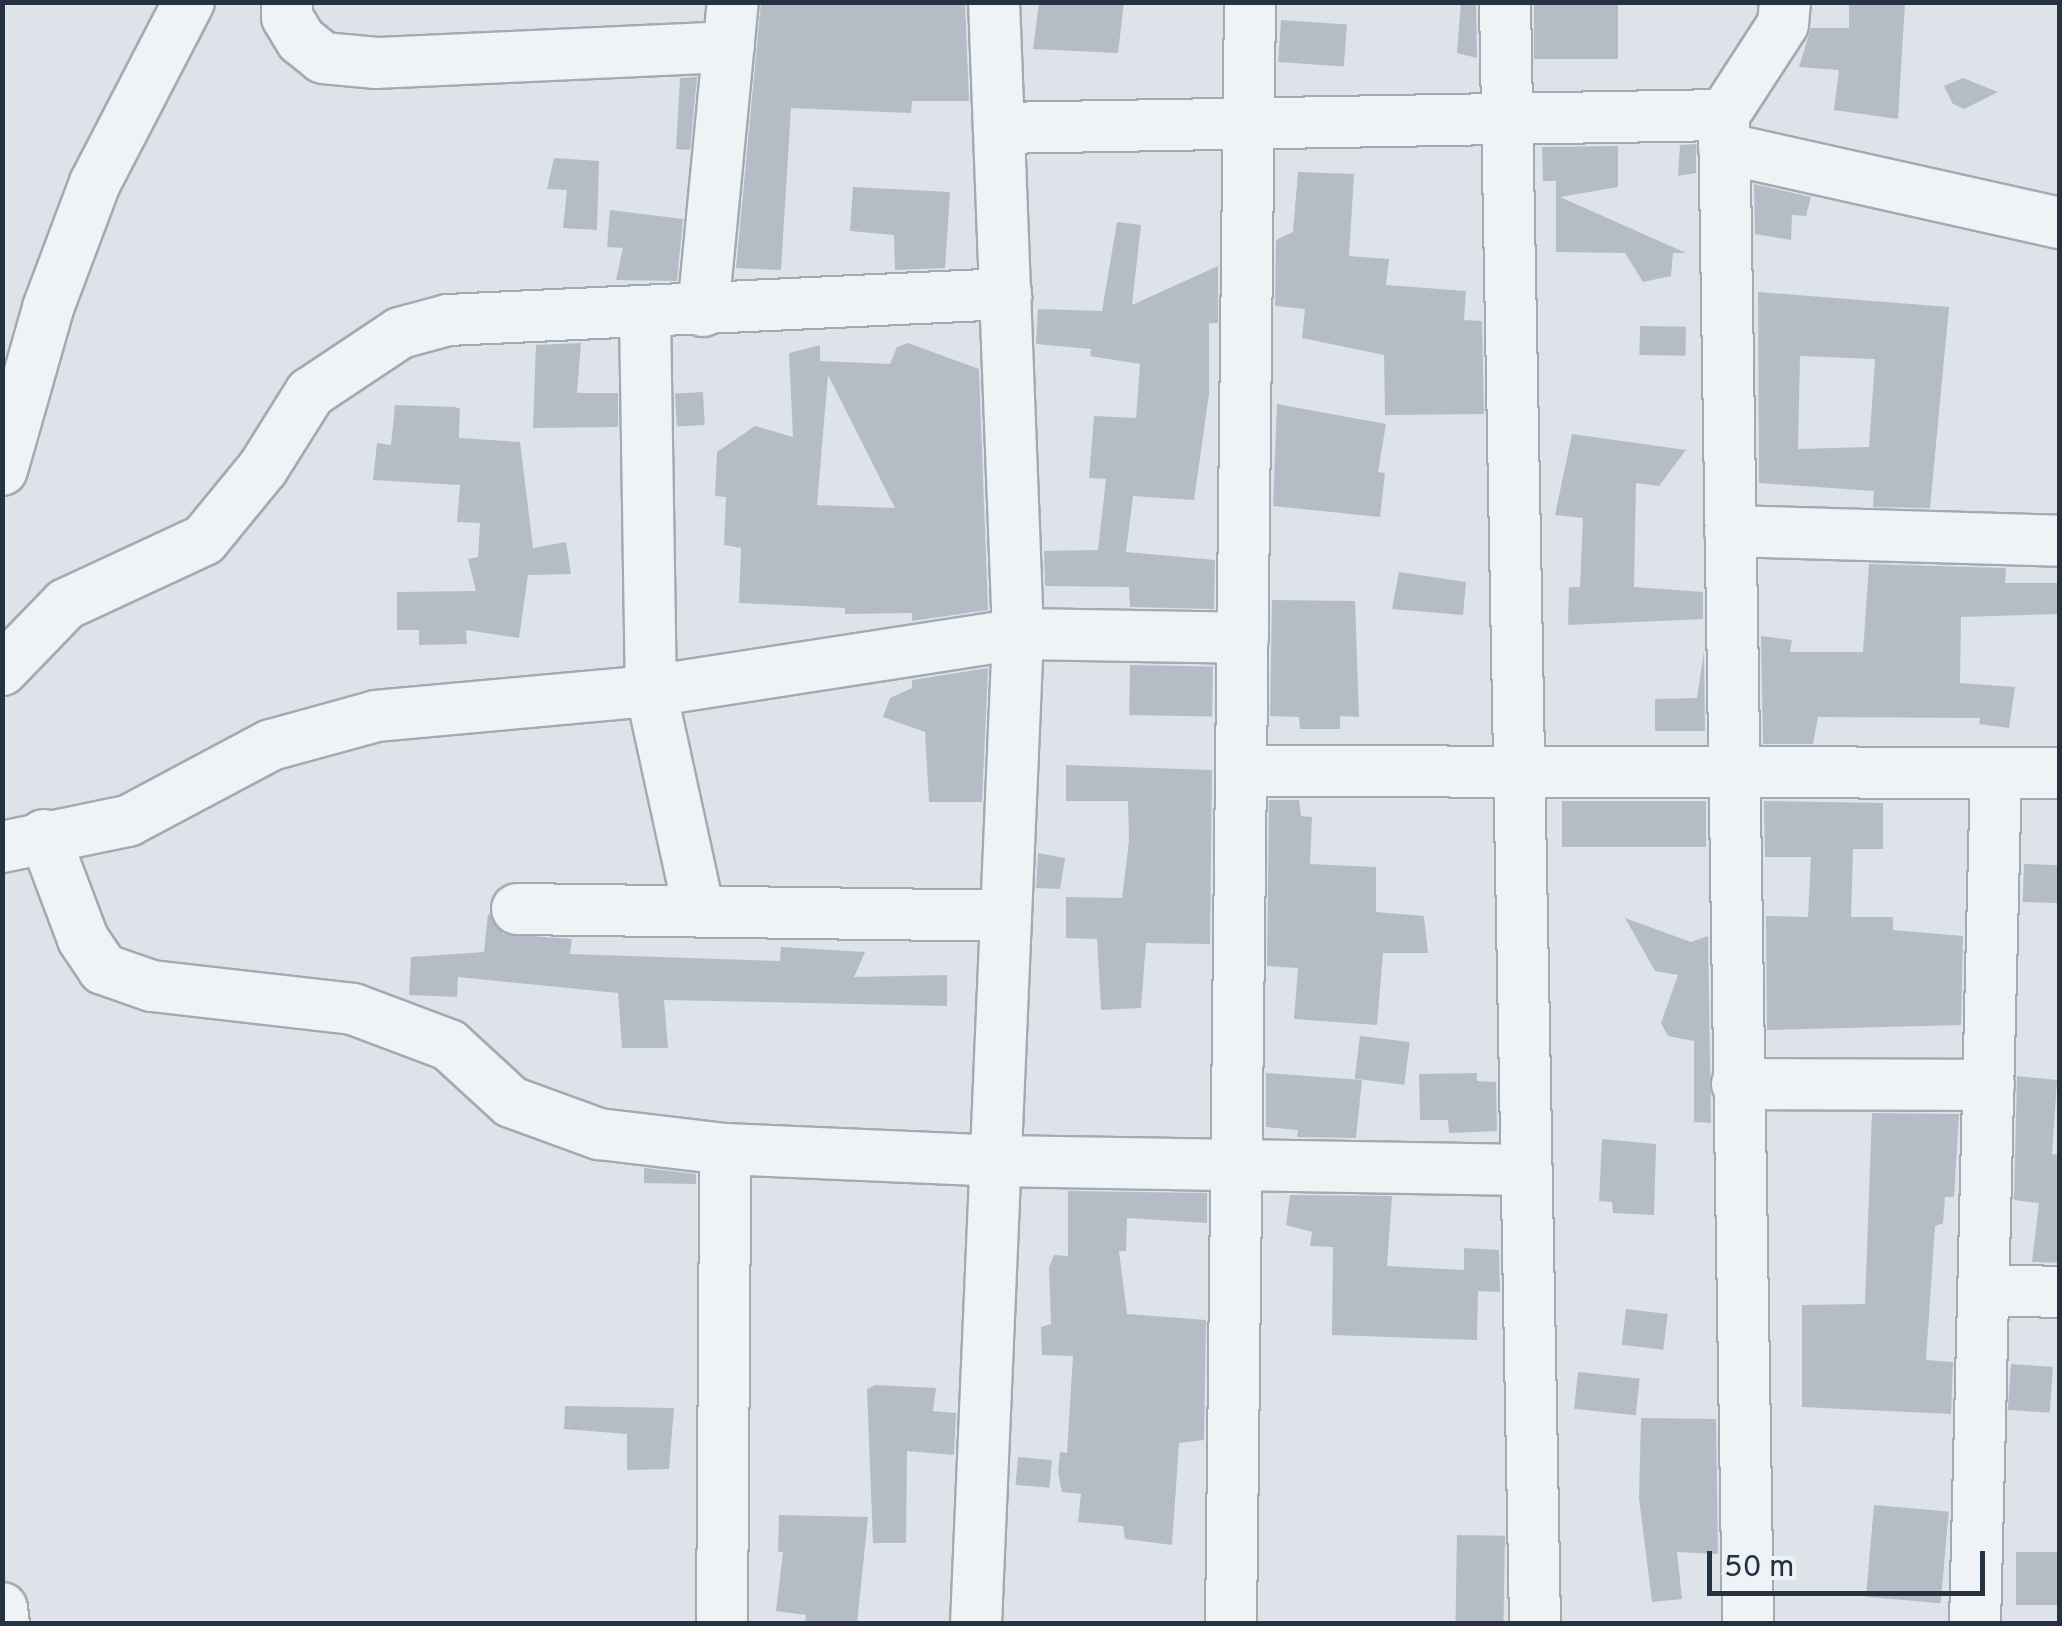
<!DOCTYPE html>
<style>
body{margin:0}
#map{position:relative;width:2062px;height:1626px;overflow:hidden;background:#dde3e9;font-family:Overpass,sans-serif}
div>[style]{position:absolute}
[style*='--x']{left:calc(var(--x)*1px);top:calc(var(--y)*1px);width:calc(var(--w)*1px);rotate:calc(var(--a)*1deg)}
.building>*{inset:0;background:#b4bdc6;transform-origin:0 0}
.roads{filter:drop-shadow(2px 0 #a2aab3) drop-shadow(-2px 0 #a2aab3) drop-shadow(0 2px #a2aab3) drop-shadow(0 -2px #a2aab3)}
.minor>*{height:50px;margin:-25px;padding:0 25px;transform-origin:25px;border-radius:25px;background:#f0f3f6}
span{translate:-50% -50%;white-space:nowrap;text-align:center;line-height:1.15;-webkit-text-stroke:9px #edf2f6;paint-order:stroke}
.frame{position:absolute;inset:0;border:5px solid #253241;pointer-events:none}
.scale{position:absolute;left:1707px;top:1551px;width:278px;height:45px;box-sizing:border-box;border:5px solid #253241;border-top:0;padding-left:12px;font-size:30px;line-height:35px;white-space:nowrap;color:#253241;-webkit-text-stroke:8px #edf2f6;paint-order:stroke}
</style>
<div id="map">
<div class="building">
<i style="clip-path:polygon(761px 2px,965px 2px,969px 101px,912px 101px,911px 113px,791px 108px,781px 270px,736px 268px)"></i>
<i style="clip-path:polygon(1039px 2px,1124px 2px,1118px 53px,1033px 49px)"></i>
<i style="clip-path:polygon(1461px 2px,1476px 2px,1477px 58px,1457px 53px)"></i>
<i style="left:1534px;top:2px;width:84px;height:57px"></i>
<i style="clip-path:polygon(1849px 2px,1905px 2px,1898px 119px,1834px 110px,1839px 70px,1799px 67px,1811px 28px,1849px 28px)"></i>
<i style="left:1281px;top:20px;width:66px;height:42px;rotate:4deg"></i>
<i style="clip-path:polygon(697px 77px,690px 150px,676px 149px,680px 78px)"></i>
<i style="clip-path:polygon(1963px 78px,1998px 92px,1964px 109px,1953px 104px,1944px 86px)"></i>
<i style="clip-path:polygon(1696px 144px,1696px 173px,1678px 176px,1680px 145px)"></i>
<i style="clip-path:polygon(1618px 146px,1618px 187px,1560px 197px,1686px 253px,1673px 253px,1671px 276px,1643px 282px,1625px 253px,1556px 252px,1556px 181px,1543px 181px,1542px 147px)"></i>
<i style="clip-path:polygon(554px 158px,599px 161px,597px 230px,563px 228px,567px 190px,547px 189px)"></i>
<i style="clip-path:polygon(1298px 172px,1354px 174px,1349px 256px,1389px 259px,1386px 285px,1466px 291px,1464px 320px,1482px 321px,1484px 414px,1385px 415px,1384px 355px,1302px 338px,1305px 309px,1275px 306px,1276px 240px,1293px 232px)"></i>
<i style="clip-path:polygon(1754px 184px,1811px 197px,1806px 216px,1792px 215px,1791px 240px,1755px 234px)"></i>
<i style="clip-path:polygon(853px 187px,950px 192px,945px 268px,895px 270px,894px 235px,850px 231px)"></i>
<i style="clip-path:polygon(610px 210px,683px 219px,677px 281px,616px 280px,623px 248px,607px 247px)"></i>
<i style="clip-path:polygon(1117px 222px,1141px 225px,1132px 305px,1218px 266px,1218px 323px,1209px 323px,1209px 394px,1194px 500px,1133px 496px,1126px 552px,1215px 560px,1214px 609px,1130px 607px,1129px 587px,1045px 586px,1044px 551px,1098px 550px,1106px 479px,1089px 478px,1094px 416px,1136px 418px,1140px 364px,1090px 356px,1091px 349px,1036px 344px,1038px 309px,1102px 311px)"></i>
<i style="clip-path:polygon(evenodd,1758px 292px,1949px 307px,1930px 508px,1873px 507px,1874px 491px,1759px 483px,1758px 292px,1800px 356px,1875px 359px,1869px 447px,1798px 449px,1800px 356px)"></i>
<i style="left:1640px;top:326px;width:46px;height:29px;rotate:1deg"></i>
<i style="clip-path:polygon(581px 343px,577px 393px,618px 393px,618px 427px,533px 428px,536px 345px)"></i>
<i style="clip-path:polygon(evenodd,908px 343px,979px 369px,988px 610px,912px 621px,912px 613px,845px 614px,845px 608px,739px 603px,741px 548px,724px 545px,726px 497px,715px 496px,717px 452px,755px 426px,793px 437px,789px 353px,820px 345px,820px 361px,890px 364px,897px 347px,908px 343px,828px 375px,895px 508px,817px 505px,828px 375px)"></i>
<i style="left:703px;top:392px;width:33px;height:28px;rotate:87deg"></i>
<i style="clip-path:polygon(1277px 404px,1386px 424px,1378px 472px,1385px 473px,1380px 517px,1273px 506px)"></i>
<i style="clip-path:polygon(395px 405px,455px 407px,460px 409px,459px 438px,520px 442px,533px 548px,566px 542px,571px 574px,528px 575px,519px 638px,466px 630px,467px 644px,419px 645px,419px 630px,397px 630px,397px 592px,476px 591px,468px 559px,478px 557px,480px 523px,457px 522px,460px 485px,373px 480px,377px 443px,391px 445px)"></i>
<i style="clip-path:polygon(1572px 434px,1686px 450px,1659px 486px,1636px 483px,1634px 587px,1703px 592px,1703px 619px,1568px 625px,1569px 587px,1580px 587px,1583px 518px,1555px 515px)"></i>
<i style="clip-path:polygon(1869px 564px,2006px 568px,2005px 583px,2060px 583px,2060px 614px,1961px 617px,1960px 683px,2015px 687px,2009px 728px,1979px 724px,1980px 718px,1818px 717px,1813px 744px,1763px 744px,1761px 636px,1792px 640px,1790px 652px,1863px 652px)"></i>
<i style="clip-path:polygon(1399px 572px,1466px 582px,1463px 615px,1392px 609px)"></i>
<i style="clip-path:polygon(1272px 600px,1355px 601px,1359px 717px,1340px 716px,1340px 729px,1300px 729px,1299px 717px,1270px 716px)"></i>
<i style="clip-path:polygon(1704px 651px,1705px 731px,1655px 731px,1655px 699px,1697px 698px)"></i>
<i style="left:1130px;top:665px;width:83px;height:50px;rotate:1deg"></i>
<i style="clip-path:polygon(988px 668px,982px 802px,929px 802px,925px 732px,883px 717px,890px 698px,912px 688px,912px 680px)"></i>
<i style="clip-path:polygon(1066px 765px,1212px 770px,1210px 944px,1146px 943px,1141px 1008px,1101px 1010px,1097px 939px,1066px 938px,1066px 897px,1122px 898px,1129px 841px,1128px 801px,1066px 801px)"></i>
<i style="clip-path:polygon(1269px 800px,1299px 800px,1301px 816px,1312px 817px,1310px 864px,1376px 867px,1376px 912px,1424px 916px,1428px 953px,1383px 953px,1377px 1025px,1294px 1019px,1298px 968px,1267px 966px)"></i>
<i style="left:1562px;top:801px;width:144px;height:46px"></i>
<i style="clip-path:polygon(1764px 801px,1883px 803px,1883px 849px,1853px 849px,1851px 917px,1893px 917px,1893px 930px,1963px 936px,1961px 1025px,1767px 1030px,1766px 916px,1808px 917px,1811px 857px,1765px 857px)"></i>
<i style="clip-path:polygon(1038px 853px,1065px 858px,1060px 889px,1036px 888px)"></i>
<i style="left:2024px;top:864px;width:36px;height:38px;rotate:2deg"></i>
<i style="clip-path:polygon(488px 913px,503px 934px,572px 939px,570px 954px,780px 961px,781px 947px,865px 952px,854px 977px,947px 975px,947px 1006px,664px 1000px,668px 1048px,622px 1048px,618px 993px,458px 977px,457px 997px,409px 995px,411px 957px,484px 952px)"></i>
<i style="clip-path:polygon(1625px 918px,1691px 942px,1708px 936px,1711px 1123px,1694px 1122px,1694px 1041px,1668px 1036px,1661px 1023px,1678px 975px,1655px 971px)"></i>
<i style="left:1360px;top:1036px;width:50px;height:43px;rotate:7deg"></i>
<i style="clip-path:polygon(1266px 1073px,1362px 1080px,1356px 1138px,1297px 1137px,1298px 1130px,1266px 1127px)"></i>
<i style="clip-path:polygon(1477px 1073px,1477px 1081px,1496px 1082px,1497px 1131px,1449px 1133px,1448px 1120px,1420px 1120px,1419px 1074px)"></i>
<i style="clip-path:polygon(2017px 1076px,2057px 1080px,2052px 1154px,2060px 1155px,2060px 1263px,2032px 1262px,2039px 1203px,2014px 1200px)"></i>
<i style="clip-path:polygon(1872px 1113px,1959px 1114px,1954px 1197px,1945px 1197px,1943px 1223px,1935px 1226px,1926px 1360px,1953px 1362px,1951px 1414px,1802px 1407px,1802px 1305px,1865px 1304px)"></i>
<i style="clip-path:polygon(1602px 1139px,1656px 1144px,1654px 1215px,1613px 1213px,1612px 1202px,1599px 1201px)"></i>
<i style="clip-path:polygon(644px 1168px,696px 1174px,696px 1184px,644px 1183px)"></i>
<i style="clip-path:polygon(1068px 1191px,1207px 1193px,1207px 1223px,1127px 1218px,1126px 1251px,1119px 1251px,1127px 1314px,1206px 1320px,1204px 1440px,1179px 1443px,1172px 1545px,1125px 1539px,1123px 1526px,1078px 1522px,1081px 1494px,1062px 1492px,1058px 1473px,1060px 1452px,1067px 1453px,1073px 1356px,1042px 1355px,1041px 1327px,1051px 1324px,1049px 1267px,1054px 1255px,1068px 1256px)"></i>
<i style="clip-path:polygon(1290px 1195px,1392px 1196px,1387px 1266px,1464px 1270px,1464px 1248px,1499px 1250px,1500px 1292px,1478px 1291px,1477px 1340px,1332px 1335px,1333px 1247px,1310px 1246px,1312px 1232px,1286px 1225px)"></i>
<i style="left:1626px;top:1309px;width:42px;height:36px;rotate:7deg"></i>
<i style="left:2011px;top:1364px;width:42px;height:46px;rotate:4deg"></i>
<i style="left:1578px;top:1372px;width:62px;height:37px;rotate:6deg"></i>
<i style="clip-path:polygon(875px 1385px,936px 1388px,933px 1411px,956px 1413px,954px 1455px,907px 1451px,906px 1543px,873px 1543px,867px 1389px)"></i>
<i style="clip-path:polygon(565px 1406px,674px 1408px,669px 1469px,627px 1470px,627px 1434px,564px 1429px)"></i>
<i style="clip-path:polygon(1641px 1418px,1716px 1419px,1718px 1554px,1677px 1552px,1682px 1599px,1652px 1602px,1639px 1498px)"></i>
<i style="left:1018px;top:1457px;width:34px;height:28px;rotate:5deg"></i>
<i style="left:1874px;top:1505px;width:75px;height:92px;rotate:5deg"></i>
<i style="clip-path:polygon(779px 1515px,868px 1517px,857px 1624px,805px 1624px,806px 1615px,776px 1611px,783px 1552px,778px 1552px)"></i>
<i style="left:1457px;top:1535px;width:48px;height:89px;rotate:1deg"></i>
<i style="left:2060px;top:1552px;width:53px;height:44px;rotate:90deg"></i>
</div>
<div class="roads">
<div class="minor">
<i style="--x:287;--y:2;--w:15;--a:90"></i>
<i style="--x:287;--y:17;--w:27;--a:59"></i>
<i style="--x:301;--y:40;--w:28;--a:39"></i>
<i style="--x:323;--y:58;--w:54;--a:5.3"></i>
<i style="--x:377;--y:63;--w:352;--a:-2.6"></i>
<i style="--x:1505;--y:2;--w:1622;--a:88.94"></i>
<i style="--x:999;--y:128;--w:725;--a:-1.03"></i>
<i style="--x:1724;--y:148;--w:344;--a:12.6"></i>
<i style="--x:703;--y:311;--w:310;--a:-84.5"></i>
<i style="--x:645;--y:314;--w:377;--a:89.1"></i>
<i style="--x:651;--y:691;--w:225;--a:77.7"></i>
<i style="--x:2;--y:470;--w:168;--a:-74.1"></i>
<i style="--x:48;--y:308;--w:134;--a:-69.4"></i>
<i style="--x:95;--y:183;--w:204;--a:-62.6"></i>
<i style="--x:1730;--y:531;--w:330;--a:1.7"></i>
<i style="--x:2;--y:670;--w:92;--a:-45.9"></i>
<i style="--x:66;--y:604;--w:152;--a:-24.9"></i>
<i style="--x:204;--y:540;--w:93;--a:-50.7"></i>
<i style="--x:263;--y:468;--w:89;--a:-57.9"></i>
<i style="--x:310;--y:393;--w:108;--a:-33.7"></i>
<i style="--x:400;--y:333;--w:50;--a:-15.2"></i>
<i style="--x:448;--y:320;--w:559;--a:-2.67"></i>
<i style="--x:1242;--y:771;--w:818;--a:0.14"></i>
<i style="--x:44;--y:835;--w:111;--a:69.4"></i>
<i style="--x:83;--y:939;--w:36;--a:56"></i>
<i style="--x:103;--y:969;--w:52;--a:19.1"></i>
<i style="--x:152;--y:986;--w:202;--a:6.5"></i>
<i style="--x:353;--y:1009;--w:103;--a:20.6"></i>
<i style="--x:449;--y:1045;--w:84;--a:42.6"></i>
<i style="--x:511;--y:1102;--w:94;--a:20"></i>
<i style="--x:599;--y:1134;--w:127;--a:6.8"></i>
<i style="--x:725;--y:1149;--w:271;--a:2.5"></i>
<i style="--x:996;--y:1161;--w:530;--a:0.97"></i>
<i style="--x:2;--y:847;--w:129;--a:-11.7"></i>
<i style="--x:128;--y:821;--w:162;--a:-28"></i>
<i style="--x:271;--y:745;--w:109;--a:-15.4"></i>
<i style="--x:376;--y:716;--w:276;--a:-5.2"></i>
<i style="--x:651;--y:691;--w:371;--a:-8.8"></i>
<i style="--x:1018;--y:634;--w:225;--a:1"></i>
<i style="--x:517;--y:909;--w:489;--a:0.8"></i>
<i style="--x:1737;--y:1084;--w:252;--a:0.2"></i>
<i style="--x:1984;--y:1290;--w:76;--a:1.5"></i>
<i style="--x:2;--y:1608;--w:16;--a:83"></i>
<i style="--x:722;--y:1624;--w:475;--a:-89.6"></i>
<i style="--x:976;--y:1624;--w:991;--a:-87.57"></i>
<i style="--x:1018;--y:634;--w:632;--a:-92.17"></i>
<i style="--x:1231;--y:1624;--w:1622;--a:-89.33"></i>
<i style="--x:1748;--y:1624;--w:1509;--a:-90.91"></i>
<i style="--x:1724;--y:115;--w:108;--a:-57"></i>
<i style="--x:1783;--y:24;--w:22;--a:-85"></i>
<i style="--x:1975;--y:1624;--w:851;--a:-88.59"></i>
</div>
</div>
<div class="frame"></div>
<div class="scale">50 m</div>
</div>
